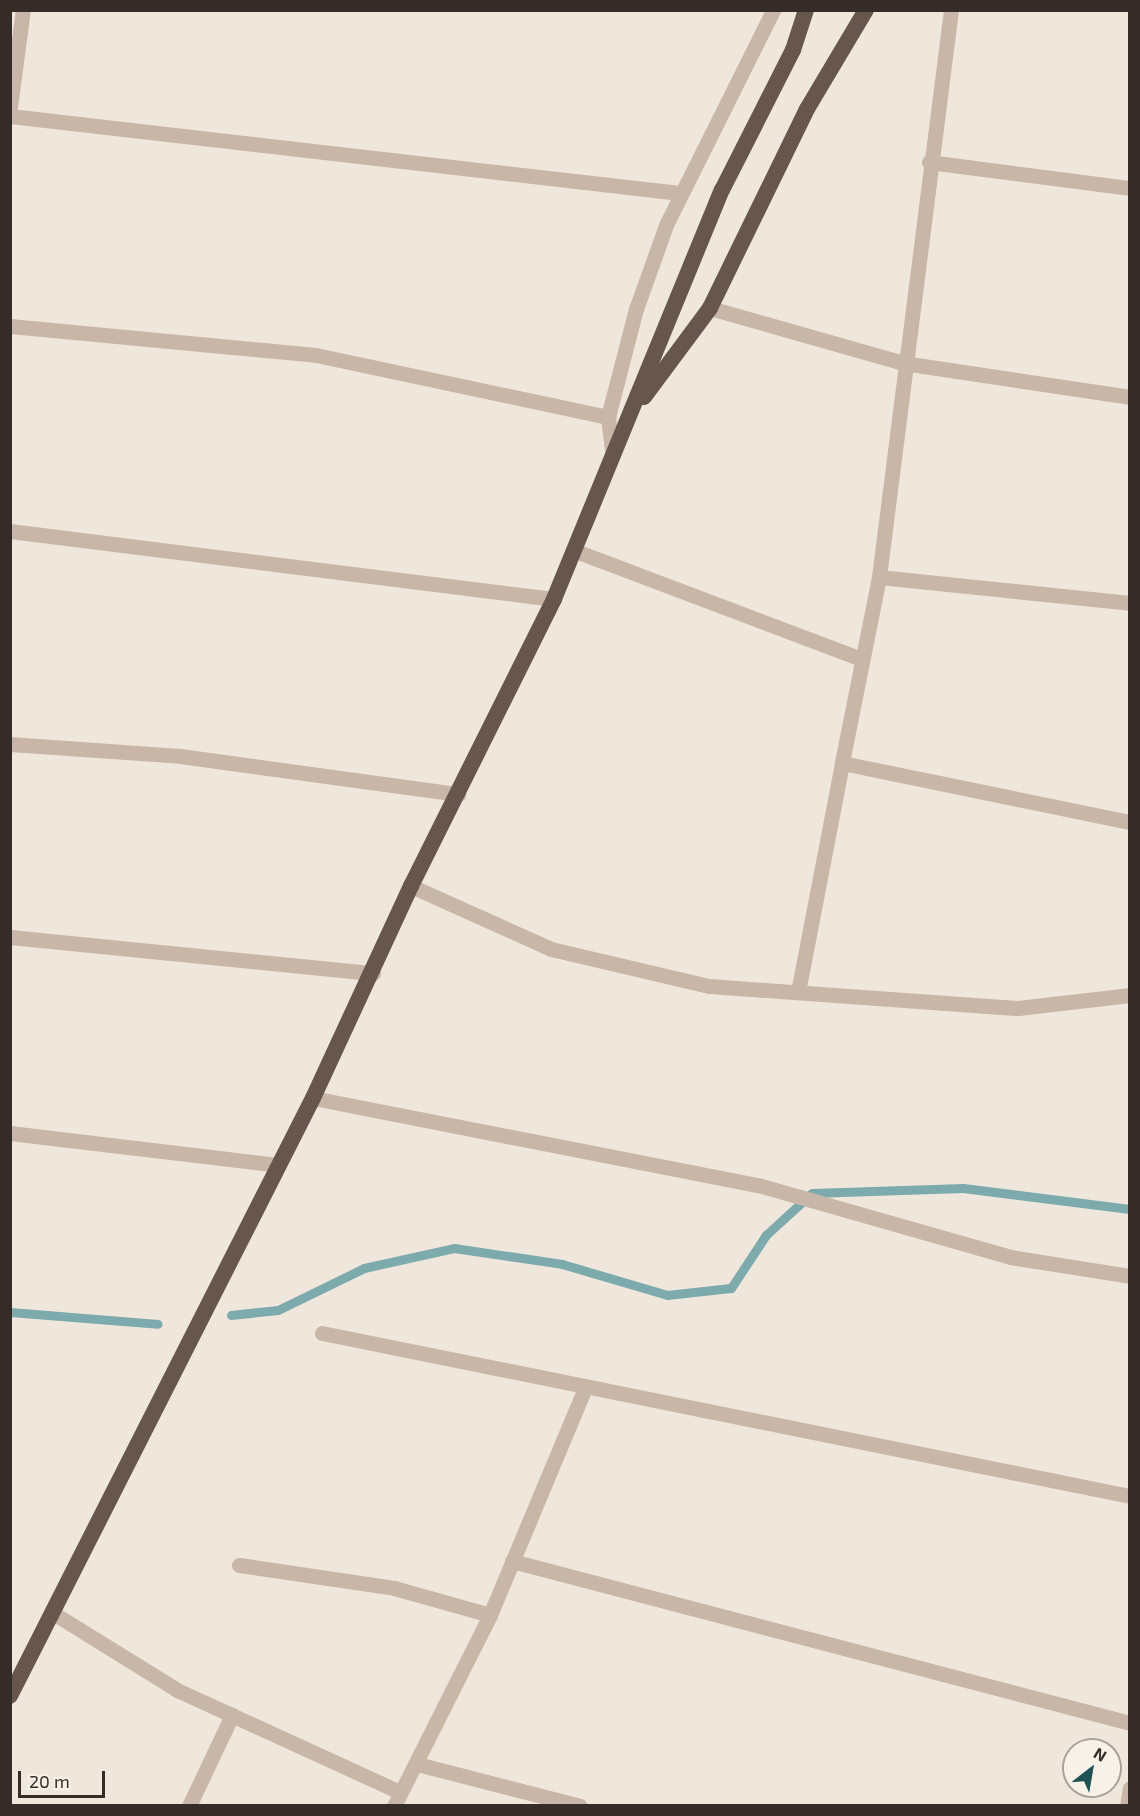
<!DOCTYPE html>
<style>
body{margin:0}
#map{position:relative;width:1140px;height:1816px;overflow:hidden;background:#f0e7dc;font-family:"Exo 2",sans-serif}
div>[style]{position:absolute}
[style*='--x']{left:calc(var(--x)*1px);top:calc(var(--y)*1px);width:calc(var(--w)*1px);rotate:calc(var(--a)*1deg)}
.stream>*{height:9px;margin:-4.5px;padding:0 4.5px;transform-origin:4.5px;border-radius:4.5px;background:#7daaac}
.minor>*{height:15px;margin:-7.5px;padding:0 7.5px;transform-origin:7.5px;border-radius:7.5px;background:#c8b7a9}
.trunk>*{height:16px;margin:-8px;padding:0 8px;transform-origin:8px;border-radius:8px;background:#66564d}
span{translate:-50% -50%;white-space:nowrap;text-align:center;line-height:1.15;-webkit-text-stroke:4.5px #f8f1e8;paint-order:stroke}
.frame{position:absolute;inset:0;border:12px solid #352c28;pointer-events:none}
.north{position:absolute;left:1062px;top:1738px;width:60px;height:60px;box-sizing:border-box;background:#f8f1e8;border:2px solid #aaa29b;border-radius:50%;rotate:31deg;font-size:16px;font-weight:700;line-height:24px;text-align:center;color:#352c28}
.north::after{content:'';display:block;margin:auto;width:21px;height:27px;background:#205154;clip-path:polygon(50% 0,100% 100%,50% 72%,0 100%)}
.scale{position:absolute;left:18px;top:1771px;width:87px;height:27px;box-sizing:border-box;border:3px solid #352c28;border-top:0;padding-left:8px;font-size:18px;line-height:21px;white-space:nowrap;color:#352c28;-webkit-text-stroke:4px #f8f1e8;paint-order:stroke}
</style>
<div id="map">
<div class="stream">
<i style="--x:10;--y:1312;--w:148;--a:4.6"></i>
<i style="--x:231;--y:1315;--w:47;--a:-6.1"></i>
<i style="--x:278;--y:1310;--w:96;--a:-26"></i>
<i style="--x:364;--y:1268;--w:92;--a:-12.5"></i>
<i style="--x:454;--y:1248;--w:109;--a:8.4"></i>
<i style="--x:562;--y:1264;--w:109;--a:16.4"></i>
<i style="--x:667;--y:1295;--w:64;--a:-6.2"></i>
<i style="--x:731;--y:1288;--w:64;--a:-56.6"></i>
<i style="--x:766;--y:1235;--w:62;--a:-42.4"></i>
<i style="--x:812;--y:1193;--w:151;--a:-1.9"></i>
<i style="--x:963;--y:1188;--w:168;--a:7.2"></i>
</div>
<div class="minor">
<i style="--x:951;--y:10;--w:572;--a:97.24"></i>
<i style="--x:879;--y:577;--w:190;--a:101.3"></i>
<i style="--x:842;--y:763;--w:294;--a:11.6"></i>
<i style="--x:10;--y:107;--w:98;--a:-82.4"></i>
<i style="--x:10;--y:116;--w:674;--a:6.56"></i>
<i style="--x:929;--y:162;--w:203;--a:7.4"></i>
<i style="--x:710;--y:308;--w:201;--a:15.9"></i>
<i style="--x:903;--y:363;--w:230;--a:8.5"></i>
<i style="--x:10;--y:326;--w:307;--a:5.4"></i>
<i style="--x:316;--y:355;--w:299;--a:12"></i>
<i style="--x:612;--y:450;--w:33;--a:-97"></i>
<i style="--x:608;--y:417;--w:112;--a:-75.5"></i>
<i style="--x:636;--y:309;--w:89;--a:-70.3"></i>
<i style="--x:666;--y:225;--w:240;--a:-63.5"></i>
<i style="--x:10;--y:531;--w:548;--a:7.13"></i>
<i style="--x:573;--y:550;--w:309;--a:20.7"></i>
<i style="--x:879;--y:577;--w:252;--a:5.9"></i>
<i style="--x:10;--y:744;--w:170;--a:4"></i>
<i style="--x:180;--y:756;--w:281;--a:7.8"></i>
<i style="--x:411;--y:886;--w:154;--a:24.2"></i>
<i style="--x:551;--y:949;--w:162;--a:13.2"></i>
<i style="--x:709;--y:986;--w:310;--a:4.1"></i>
<i style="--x:1018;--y:1008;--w:113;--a:-6.6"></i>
<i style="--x:10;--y:937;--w:365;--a:5.7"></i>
<i style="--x:798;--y:992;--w:233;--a:-79.1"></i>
<i style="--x:313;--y:1098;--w:453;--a:11.1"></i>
<i style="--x:758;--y:1185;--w:262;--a:15.9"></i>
<i style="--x:1010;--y:1257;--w:121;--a:9"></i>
<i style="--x:10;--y:1133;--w:269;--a:6.8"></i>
<i style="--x:322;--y:1333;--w:824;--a:11.41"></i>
<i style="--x:512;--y:1561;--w:639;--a:14.69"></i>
<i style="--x:239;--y:1565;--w:157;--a:8.4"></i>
<i style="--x:394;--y:1588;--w:100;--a:15.7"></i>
<i style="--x:53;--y:1613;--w:146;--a:31.8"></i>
<i style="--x:177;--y:1690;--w:245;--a:24.6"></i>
<i style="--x:417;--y:1764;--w:168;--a:14.4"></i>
<i style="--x:189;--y:1806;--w:101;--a:-64.7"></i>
<i style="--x:394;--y:1806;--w:214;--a:-63.3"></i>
<i style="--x:490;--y:1615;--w:246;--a:-67.3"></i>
<i style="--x:1127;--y:1806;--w:18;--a:-81"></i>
</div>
<div class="trunk">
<i style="--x:644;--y:397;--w:111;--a:-53.4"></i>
<i style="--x:710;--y:308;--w:221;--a:-64"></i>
<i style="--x:807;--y:109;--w:115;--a:-59.2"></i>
<i style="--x:10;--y:1696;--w:670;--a:-63.13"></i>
<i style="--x:313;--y:1098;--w:234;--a:-65.2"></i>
<i style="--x:411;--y:886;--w:321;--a:-63.5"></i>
<i style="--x:554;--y:599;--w:442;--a:-67.7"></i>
<i style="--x:722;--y:190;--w:157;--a:-63.1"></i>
<i style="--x:793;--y:50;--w:42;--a:-72"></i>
</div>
<div class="frame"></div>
<div class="north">N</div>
<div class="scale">20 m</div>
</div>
